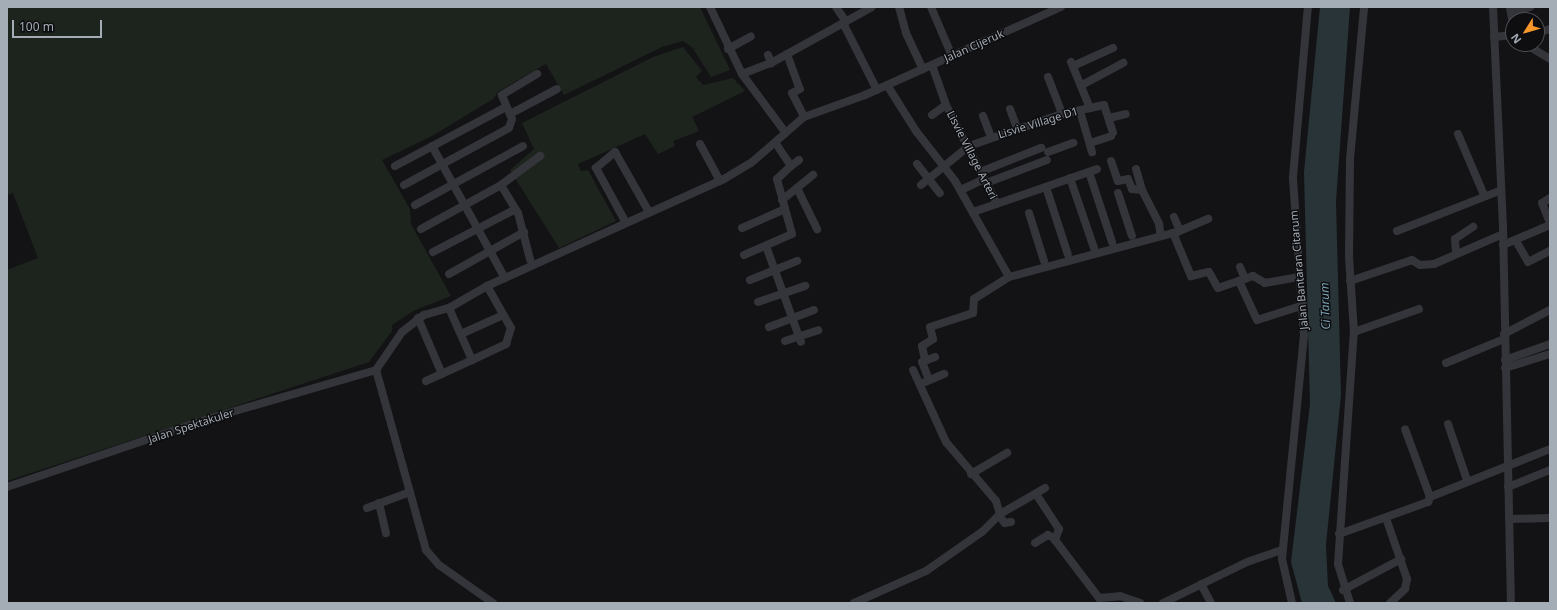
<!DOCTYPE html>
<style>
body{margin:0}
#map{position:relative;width:1557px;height:610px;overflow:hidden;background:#131315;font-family:"Noto Sans",sans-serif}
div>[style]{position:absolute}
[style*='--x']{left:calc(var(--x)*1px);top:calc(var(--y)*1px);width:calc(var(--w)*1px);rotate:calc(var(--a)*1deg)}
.green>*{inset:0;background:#1d241d}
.water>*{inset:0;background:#293439}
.minor>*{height:8px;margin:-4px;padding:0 4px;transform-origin:4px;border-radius:4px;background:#34353a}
span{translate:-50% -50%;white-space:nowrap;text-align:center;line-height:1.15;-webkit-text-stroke:3px #0e0e10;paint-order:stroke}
.street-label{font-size:11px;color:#a4acb5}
.water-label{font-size:12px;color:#799fb2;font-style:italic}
.frame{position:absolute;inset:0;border:8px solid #a4acb5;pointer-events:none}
.north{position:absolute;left:1505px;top:12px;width:40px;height:40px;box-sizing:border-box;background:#0e0e10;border:1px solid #4a4d52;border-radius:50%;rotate:233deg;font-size:11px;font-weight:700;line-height:16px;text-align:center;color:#a4acb5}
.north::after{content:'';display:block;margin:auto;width:14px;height:18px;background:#f79629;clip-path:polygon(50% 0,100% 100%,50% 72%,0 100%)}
.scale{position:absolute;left:12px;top:20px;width:90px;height:18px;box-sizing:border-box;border:2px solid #a4acb5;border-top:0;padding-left:5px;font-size:12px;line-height:14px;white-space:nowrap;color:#a4acb5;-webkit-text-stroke:3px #0e0e10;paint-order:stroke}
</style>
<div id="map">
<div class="green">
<i style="clip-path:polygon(7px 7px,700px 7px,730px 70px,711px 77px,692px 47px,683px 41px,662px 47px,564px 95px,546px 64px,499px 91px,493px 99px,432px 136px,382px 160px,410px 209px,411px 224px,451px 296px,413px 311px,392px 325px,392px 331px,369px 362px,7px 481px,7px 270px,38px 258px,13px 193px,7px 195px)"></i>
<i style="clip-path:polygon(683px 47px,702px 71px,696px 77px,703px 85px,733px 78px,745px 91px,692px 117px,699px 131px,673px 141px,675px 146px,658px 154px,645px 134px,578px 164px,581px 171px,588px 170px,616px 221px,559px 248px,510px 170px,534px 149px,522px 123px,653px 57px)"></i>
</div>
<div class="water">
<i style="clip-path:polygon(1320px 7px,1350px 7px,1336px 201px,1341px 395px,1326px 545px,1328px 586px,1336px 603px,1302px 603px,1291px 562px,1310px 404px,1304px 172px)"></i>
</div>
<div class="minor">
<i style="--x:710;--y:7;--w:74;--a:64.5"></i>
<i style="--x:742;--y:74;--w:72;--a:53.4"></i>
<i style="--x:836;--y:7;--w:18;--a:56"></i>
<i style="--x:899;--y:7;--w:27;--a:75"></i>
<i style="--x:906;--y:33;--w:40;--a:65"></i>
<i style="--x:931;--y:7;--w:53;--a:66.8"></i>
<i style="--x:1493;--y:7;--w:218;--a:87.4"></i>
<i style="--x:1503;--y:225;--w:378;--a:88.8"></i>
<i style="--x:1510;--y:8;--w:16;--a:79"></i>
<i style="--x:1511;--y:12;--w:20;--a:-15"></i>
<i style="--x:843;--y:23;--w:75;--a:63.1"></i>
<i style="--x:1537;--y:33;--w:14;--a:-17"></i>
<i style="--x:1494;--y:37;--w:19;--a:-6"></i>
<i style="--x:1525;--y:44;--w:29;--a:31"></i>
<i style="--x:728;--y:49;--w:26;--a:-29"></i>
<i style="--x:787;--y:54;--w:37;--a:70"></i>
<i style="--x:800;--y:89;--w:9;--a:153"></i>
<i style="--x:792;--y:93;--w:27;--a:63"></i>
<i style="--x:768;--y:55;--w:9;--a:69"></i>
<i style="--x:1071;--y:62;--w:50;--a:67.6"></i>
<i style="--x:932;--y:65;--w:42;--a:70.7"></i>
<i style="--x:946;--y:105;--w:111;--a:62.7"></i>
<i style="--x:1073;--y:66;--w:44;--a:-24.2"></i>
<i style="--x:742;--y:74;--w:31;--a:-21"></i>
<i style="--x:771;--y:63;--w:115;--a:-29"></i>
<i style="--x:1048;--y:77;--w:40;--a:69"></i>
<i style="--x:887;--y:85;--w:54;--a:57.8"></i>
<i style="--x:916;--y:131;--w:63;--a:52"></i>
<i style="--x:955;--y:181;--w:110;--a:60.6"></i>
<i style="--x:1082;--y:85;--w:47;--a:-28.2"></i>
<i style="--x:1010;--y:109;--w:20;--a:70"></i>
<i style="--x:1080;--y:111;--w:43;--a:73.7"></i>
<i style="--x:510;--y:114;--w:53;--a:-28"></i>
<i style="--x:932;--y:115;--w:17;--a:-36"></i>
<i style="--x:983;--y:116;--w:22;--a:69"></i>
<i style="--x:1109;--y:118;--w:17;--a:-13"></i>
<i style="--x:1458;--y:134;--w:66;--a:66.9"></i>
<i style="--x:1090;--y:143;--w:22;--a:-18"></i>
<i style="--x:700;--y:144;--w:42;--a:61.6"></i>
<i style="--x:432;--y:146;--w:151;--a:61.1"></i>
<i style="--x:1048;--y:152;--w:27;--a:-20"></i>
<i style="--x:1111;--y:161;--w:21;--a:71"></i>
<i style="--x:1118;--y:181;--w:10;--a:-11"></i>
<i style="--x:1128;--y:179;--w:11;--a:68"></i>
<i style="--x:1132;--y:189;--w:10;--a:6"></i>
<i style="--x:1142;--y:190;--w:38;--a:63"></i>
<i style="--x:1159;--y:224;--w:12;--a:81"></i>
<i style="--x:917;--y:164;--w:37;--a:52"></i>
<i style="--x:395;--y:166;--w:126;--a:-28"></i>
<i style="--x:791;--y:166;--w:10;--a:-37"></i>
<i style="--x:1136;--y:169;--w:22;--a:74"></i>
<i style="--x:980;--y:172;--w:66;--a:-21.5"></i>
<i style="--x:1089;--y:172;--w:74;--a:71.8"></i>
<i style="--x:1070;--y:178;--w:74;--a:71.1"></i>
<i style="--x:986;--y:183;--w:65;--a:-20.7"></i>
<i style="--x:404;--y:185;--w:119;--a:-28.5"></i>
<i style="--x:509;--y:128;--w:9;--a:-72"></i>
<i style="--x:512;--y:119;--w:26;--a:-113"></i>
<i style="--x:502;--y:95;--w:41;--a:-31"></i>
<i style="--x:501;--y:185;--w:33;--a:59"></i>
<i style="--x:518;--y:213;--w:48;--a:75.4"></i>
<i style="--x:921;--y:185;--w:62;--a:-39.1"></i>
<i style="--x:969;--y:146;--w:98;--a:-19"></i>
<i style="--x:1062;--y:114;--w:43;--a:-12.1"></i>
<i style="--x:1104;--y:105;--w:29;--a:72"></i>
<i style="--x:1046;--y:187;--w:71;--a:72.1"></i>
<i style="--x:797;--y:188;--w:46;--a:64"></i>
<i style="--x:965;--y:188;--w:21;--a:-25"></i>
<i style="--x:1118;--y:193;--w:45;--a:72"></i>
<i style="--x:1550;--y:198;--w:9;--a:148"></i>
<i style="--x:1542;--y:203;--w:22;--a:68"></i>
<i style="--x:782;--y:200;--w:40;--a:-39"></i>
<i style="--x:415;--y:205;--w:123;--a:-28.6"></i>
<i style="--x:976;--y:211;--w:128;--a:-19.1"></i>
<i style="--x:1029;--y:213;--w:50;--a:72.6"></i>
<i style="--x:1174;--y:217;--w:15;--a:67"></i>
<i style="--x:626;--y:223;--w:63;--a:-118.6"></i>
<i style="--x:596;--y:168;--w:25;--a:-40"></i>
<i style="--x:615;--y:152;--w:69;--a:60.5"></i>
<i style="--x:742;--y:228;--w:47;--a:-23.8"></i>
<i style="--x:421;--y:229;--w:91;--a:-28.8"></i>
<i style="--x:501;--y:185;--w:49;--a:-36.6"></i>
<i style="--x:1397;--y:231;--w:110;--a:-21.4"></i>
<i style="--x:1173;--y:233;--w:47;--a:67.3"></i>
<i style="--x:1191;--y:276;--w:18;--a:-13"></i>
<i style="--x:1209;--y:272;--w:18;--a:61"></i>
<i style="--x:1218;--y:288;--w:37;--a:-19"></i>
<i style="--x:1253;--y:276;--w:14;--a:30"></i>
<i style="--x:1265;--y:283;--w:35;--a:-10"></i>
<i style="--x:1516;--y:241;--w:24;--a:60"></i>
<i style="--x:1528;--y:262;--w:25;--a:-27"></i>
<i style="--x:1503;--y:245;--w:51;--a:-23.1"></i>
<i style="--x:766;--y:246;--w:102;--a:70"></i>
<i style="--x:433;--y:252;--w:93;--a:-27.4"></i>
<i style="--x:1456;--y:253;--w:14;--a:-94"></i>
<i style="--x:1455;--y:239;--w:22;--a:-34"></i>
<i style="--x:744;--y:255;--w:52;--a:-23.6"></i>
<i style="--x:792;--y:234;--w:57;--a:-105.3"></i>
<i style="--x:777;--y:179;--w:19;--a:-43"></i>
<i style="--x:791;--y:166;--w:27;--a:-124"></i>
<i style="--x:1240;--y:267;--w:13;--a:67"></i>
<i style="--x:449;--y:274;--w:86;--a:-29.2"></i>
<i style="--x:750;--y:280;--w:51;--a:-22"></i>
<i style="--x:1239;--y:281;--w:43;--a:65.2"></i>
<i style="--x:1257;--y:320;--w:49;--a:-17.7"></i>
<i style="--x:1350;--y:281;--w:65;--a:-18.7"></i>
<i style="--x:1412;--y:260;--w:9;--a:32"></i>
<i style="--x:1420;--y:265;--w:14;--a:-4"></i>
<i style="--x:1434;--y:264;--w:75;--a:-23.5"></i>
<i style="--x:758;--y:302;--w:50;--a:-18.8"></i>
<i style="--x:449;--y:308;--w:57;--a:66.1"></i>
<i style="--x:472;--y:360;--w:38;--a:-25"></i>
<i style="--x:506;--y:344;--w:17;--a:-73"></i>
<i style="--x:511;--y:328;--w:48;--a:-119.7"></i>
<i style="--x:418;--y:318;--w:61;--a:66.8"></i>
<i style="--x:769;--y:327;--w:48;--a:-20.7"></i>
<i style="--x:1354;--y:332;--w:69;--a:-19.5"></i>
<i style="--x:461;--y:334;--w:46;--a:-24.3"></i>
<i style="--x:1504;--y:334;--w:52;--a:-27.6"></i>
<i style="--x:785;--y:341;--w:35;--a:-18"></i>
<i style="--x:925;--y:360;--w:14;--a:-102"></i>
<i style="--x:922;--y:346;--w:13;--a:-32"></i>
<i style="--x:933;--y:339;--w:12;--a:-104"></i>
<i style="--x:930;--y:327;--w:45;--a:-18"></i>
<i style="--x:973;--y:313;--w:14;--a:-86"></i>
<i style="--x:974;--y:299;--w:41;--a:-32.2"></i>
<i style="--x:1009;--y:277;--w:174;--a:-15"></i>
<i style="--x:1177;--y:232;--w:34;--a:-23"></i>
<i style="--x:1505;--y:360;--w:48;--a:-19.6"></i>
<i style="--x:1446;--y:363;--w:63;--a:-22.5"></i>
<i style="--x:1505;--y:368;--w:47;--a:-17.3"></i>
<i style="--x:929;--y:380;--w:19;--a:-111"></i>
<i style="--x:922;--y:362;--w:14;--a:-21"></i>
<i style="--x:426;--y:381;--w:51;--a:-24.5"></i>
<i style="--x:925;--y:382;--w:21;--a:-23"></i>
<i style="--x:1448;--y:424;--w:59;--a:71.3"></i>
<i style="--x:971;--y:474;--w:42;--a:-30.3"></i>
<i style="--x:7;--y:487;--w:215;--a:-18.7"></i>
<i style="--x:211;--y:418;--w:172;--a:-16.2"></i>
<i style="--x:1508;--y:487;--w:45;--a:-22"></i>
<i style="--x:1036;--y:494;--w:42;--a:56.7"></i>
<i style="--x:1059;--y:529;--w:12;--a:110"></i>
<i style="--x:1055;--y:540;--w:73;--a:52.8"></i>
<i style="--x:1099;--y:598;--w:21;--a:-5"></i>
<i style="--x:1120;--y:596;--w:21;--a:19"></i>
<i style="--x:1430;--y:497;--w:129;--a:-21.8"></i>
<i style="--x:379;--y:503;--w:31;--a:77"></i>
<i style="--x:367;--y:508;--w:46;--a:-20.4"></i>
<i style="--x:1000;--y:514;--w:52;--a:-30"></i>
<i style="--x:999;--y:516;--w:9;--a:49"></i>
<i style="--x:1005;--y:523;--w:6;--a:-9"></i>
<i style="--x:1386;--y:518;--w:65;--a:71"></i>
<i style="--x:1407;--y:579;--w:10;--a:101"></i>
<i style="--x:1405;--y:589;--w:21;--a:137"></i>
<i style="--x:1509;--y:519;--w:41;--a:-1.4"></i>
<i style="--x:1339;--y:534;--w:95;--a:-19.8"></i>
<i style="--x:1428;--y:502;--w:5;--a:-68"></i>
<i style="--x:1430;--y:497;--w:72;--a:-110.2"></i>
<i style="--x:1035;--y:543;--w:15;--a:-32"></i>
<i style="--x:1048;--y:535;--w:7;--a:27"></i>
<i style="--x:1201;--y:584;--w:21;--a:62"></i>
<i style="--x:1343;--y:590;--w:66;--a:-28.1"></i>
<i style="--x:493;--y:603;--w:66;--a:-144.9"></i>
<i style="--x:439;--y:565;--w:20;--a:-131"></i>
<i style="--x:426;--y:550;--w:187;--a:-105.5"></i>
<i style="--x:376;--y:370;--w:46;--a:-55.6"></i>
<i style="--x:402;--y:332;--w:28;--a:-38"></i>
<i style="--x:424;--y:315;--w:26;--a:-16"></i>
<i style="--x:449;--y:308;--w:44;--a:-30.1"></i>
<i style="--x:487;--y:286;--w:260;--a:-24.3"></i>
<i style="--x:724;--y:179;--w:31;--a:-31"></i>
<i style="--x:751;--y:163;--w:70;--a:-41"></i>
<i style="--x:804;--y:117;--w:65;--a:-19.8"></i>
<i style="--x:865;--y:95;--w:215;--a:-24.2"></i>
<i style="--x:854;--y:603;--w:79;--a:-24"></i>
<i style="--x:926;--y:571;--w:68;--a:-34.9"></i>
<i style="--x:982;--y:532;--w:25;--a:-45"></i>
<i style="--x:1000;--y:514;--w:14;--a:-107"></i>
<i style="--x:996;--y:501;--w:77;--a:-130.3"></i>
<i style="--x:946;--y:442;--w:79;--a:-114.6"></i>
<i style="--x:1163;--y:603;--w:93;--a:-26"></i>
<i style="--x:1247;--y:562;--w:37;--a:-19"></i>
<i style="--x:1292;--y:603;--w:45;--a:-102.8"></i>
<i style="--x:1282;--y:559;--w:224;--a:-84.4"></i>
<i style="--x:1304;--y:336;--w:159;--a:-94"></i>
<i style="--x:1293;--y:177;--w:171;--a:-85"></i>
<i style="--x:1350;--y:603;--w:41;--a:-107.1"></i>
<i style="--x:1338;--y:564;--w:233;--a:-86.1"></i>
<i style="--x:1354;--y:332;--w:76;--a:-93.8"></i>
<i style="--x:1349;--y:256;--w:97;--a:-89.4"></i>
<i style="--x:1350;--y:159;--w:153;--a:-84.7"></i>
</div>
<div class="street-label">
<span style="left:974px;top:46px;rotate:-24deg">Jalan Cijeruk</span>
<span style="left:1038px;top:123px;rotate:-17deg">Lisvie Village D1</span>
<span style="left:972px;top:155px;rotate:63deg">Lisvie Village Arteri</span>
<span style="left:1299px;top:270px;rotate:-95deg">Jalan Bantaran Citarum</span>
<span style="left:191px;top:426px;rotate:-18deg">Jalan Spektakuler</span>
</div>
<div class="water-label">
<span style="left:1325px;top:306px;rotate:-92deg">Ci Tarum</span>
</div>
<div class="frame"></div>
<div class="north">N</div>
<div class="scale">100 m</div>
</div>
